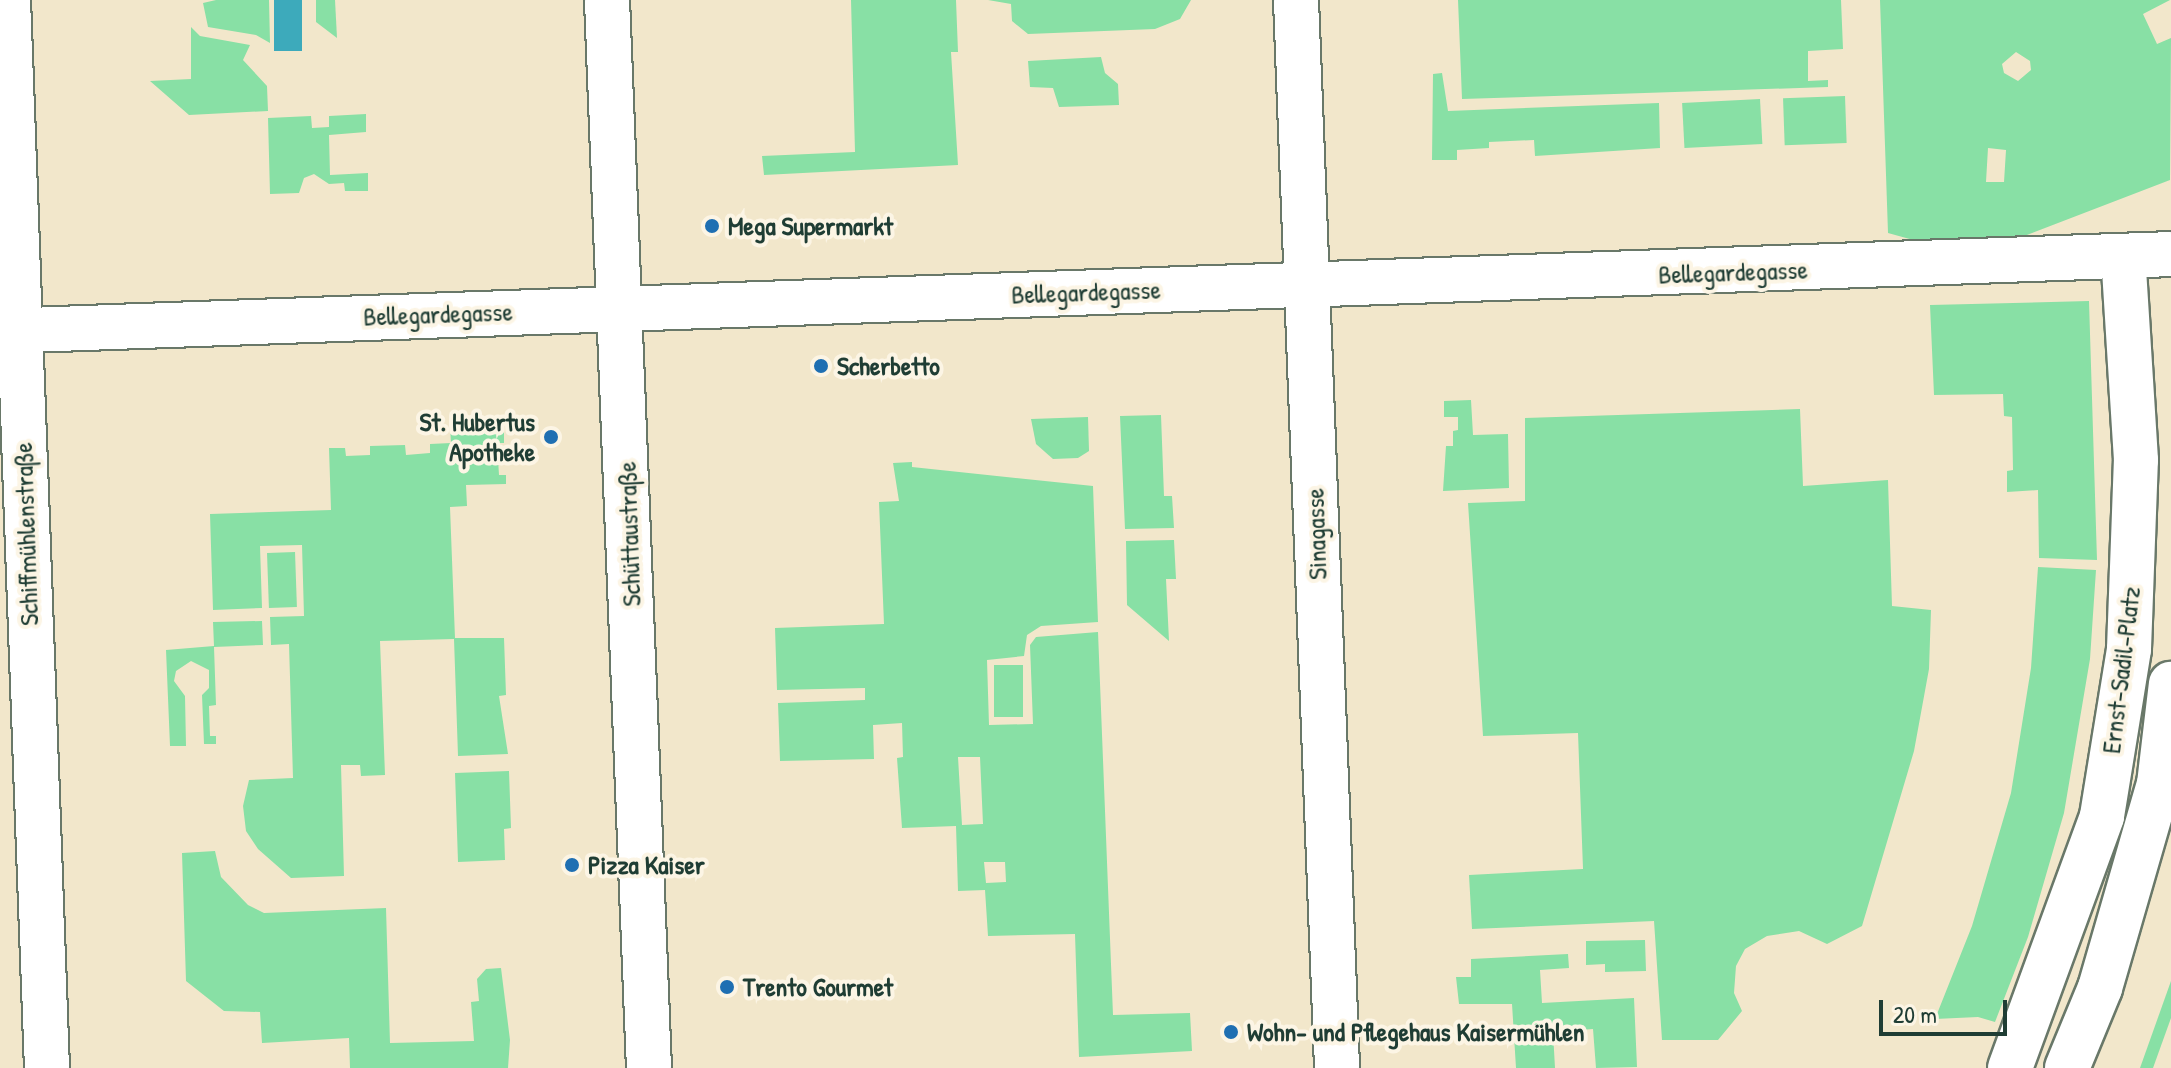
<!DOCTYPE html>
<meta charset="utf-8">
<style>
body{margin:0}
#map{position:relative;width:2171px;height:1068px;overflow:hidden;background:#f2e7cb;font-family:"Patrick Hand",sans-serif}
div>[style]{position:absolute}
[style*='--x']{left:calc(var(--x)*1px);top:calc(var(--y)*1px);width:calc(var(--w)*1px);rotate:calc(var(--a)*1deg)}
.green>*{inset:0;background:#88e0a5;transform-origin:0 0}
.water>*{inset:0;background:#3daabb;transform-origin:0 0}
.roads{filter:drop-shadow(2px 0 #697869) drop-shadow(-2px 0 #697869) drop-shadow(0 2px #697869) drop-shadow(0 -2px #697869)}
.minor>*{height:44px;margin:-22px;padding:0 22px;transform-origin:22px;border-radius:22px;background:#fff}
.dots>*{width:22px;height:22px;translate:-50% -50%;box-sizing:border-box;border:4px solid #fcf5e5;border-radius:50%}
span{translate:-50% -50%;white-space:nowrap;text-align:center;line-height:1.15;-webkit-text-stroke:8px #fcf5e5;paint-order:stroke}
.poi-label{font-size:26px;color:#1f3d34;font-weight:700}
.left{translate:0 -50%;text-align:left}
.right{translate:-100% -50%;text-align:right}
.street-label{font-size:26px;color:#1f3d34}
.scale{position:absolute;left:1879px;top:1000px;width:128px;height:36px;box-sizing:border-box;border:4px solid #1f3d34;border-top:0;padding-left:10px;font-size:24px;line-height:28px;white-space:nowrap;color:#1f3d34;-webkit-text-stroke:6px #fcf5e5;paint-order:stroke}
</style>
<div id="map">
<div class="green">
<i style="clip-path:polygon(216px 0,269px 0,270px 43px,256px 35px,208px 27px,203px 3px)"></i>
<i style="clip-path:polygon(316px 0,335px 0,337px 38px,316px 22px)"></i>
<i style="clip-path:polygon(851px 0,956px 0,958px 52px,951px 52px,958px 165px,764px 175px,762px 156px,855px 152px)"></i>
<i style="clip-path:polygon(988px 0,1191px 0,1180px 19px,1155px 29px,1028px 34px,1012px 21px,1011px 4px)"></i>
<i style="clip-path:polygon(1458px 0,1841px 0,1843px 49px,1808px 51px,1808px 81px,1828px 80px,1828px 87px,1462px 99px)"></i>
<i style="clip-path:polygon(evenodd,1880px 0,2170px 0,2143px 14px,2157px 44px,2171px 38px,2170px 180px,2014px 240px,1935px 246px,1888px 233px,1880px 0,2016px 52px,2030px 61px,2031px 70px,2018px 81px,2004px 73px,2002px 64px,2016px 52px,1880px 0,1988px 148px,2006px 150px,2004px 182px,1986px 182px,1988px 148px)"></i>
<i style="clip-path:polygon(191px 27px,200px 36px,250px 45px,243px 60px,267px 86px,268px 111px,189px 115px,150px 81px,191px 79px)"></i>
<i style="clip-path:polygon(1101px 57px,1105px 73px,1118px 84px,1119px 105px,1059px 107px,1053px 88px,1030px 87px,1028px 61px)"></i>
<i style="clip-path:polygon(1442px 73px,1448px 111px,1659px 103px,1660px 148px,1535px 156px,1534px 140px,1489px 142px,1489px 148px,1457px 150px,1457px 160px,1432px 160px,1433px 74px)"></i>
<i style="left:1845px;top:96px;width:47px;height:62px;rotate:88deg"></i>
<i style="left:1760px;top:99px;width:45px;height:78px;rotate:87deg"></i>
<i style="clip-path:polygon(366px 114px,366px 132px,329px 135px,330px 175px,368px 173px,368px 191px,345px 191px,344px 183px,329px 184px,314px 174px,304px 178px,299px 193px,270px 194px,268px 118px,311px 116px,312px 128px,329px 127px,329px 116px)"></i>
<i style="clip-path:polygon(2089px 301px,2097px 560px,2039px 558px,2038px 490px,2007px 492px,2007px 471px,2013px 470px,2012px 417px,2004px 416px,2003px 394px,1934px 395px,1930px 305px)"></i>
<i style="clip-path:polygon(1471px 400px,1473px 435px,1508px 434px,1509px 488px,1443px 491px,1446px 446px,1453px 446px,1453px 431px,1458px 430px,1458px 417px,1444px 417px,1444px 401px)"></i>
<i style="clip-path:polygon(1800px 409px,1803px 486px,1888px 480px,1892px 606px,1931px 610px,1929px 669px,1914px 751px,1862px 926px,1827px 944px,1799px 931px,1767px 936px,1745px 949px,1736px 966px,1734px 993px,1742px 1011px,1718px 1040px,1662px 1040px,1654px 921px,1472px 929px,1469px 875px,1583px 869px,1578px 733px,1483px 736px,1468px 503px,1525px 501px,1525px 418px)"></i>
<i style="clip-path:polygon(1161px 415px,1164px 496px,1172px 496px,1174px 528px,1125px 529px,1120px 416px)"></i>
<i style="clip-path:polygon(1088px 417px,1089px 451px,1078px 458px,1053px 459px,1036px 444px,1031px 419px)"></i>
<i style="clip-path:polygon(497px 425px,504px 431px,504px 443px,497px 443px,499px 475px,506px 475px,506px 484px,466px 485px,467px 506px,450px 507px,455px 638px,504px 638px,506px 695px,499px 696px,508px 754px,458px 756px,454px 639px,380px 641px,385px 775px,361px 776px,360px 765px,341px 765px,344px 876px,291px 878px,258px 849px,246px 831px,243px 806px,249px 780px,293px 778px,289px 644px,271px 645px,270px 617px,304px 616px,302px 545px,260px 546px,262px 608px,213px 610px,210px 514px,331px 510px,329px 448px,345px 448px,346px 456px,370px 455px,370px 446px,405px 445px,406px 455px,430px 453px,430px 444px,451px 443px,450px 426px)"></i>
<i style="clip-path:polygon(evenodd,912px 462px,912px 467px,1093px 486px,1098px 622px,1041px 626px,1027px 635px,1024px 656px,987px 660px,989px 725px,1033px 724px,1030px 645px,1036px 637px,1098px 632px,1113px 1015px,1190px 1013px,1192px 1051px,1079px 1057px,1075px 934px,988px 936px,985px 890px,958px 891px,956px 826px,902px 828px,897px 758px,903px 757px,902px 723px,873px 725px,874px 759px,780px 761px,778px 703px,865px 700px,865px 688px,777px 690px,775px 628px,884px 624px,879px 502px,899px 501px,893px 463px,912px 462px,980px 757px,983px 824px,962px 825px,958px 757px,980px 757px,912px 462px,984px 862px,1005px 862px,1006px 882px,986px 883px,984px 862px)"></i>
<i style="clip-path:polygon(1174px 540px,1176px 579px,1166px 579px,1169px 641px,1127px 605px,1126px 541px)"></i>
<i style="left:295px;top:552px;width:55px;height:28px;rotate:88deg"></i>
<i style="clip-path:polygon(2038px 567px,2096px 570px,2090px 659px,2064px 813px,2028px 937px,1995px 1022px,1978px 1017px,1935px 1019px,1972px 926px,2011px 793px,2031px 668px)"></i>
<i style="clip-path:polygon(262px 621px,263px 645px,214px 647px,216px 705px,209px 706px,210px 736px,216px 736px,216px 744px,204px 744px,202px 695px,209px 688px,209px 670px,191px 661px,176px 671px,174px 681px,185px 696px,186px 746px,170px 746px,166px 650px,214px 646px,213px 622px)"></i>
<i style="left:994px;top:665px;width:29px;height:52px"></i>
<i style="clip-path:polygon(509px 771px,511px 828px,504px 829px,505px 860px,458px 862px,455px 773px)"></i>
<i style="clip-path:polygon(215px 851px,221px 877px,248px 905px,264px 913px,386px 908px,390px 1043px,474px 1041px,471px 1002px,479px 1001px,477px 979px,486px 969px,501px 968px,510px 1040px,508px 1068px,350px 1068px,349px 1038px,262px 1043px,260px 1012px,224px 1011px,186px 981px,182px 853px)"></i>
<i style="clip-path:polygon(1645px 940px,1646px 971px,1605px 972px,1605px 964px,1586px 965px,1586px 941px)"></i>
<i style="clip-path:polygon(1568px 954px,1569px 968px,1540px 970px,1542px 1003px,1634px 998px,1637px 1067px,1596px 1068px,1593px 1029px,1553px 1032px,1555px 1068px,1516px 1068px,1512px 1004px,1459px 1004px,1456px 977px,1471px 977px,1471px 959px)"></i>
<i style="clip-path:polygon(2171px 981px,2171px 1018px,2153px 1068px,2140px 1068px)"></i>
</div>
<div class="water">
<i style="left:274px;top:0;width:28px;height:51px"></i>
</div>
<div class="roads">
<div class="minor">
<i style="--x:8;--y:0;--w:1069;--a:87.91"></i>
<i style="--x:607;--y:0;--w:1069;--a:87.75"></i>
<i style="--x:1296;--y:0;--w:1069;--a:87.8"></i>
<i style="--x:0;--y:331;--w:2172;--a:-2.03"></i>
<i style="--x:2010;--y:1068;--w:268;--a:-69.9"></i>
<i style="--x:2102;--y:816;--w:169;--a:-80.8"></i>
<i style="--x:2129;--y:649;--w:189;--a:-87.9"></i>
<i style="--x:2136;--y:460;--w:204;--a:-93.6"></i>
<i style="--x:2067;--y:1068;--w:87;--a:-67.6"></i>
<i style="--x:2100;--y:988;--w:212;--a:-73.9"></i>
<i style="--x:2159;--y:784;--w:101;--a:-83.2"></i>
</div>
</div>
<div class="dots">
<i style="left:712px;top:226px;background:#1f6fb2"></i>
<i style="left:821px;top:366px;background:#1f6fb2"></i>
<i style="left:551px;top:437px;background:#1f6fb2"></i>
<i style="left:572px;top:865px;background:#1f6fb2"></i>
<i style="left:727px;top:987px;background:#1f6fb2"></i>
<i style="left:1231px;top:1032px;background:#1f6fb2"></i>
</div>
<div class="poi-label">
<span class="left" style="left:728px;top:226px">Mega Supermarkt</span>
<span class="left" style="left:837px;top:366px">Scherbetto</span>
<span class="right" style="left:535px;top:437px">St. Hubertus<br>Apotheke</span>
<span class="left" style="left:588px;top:865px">Pizza Kaiser</span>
<span class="left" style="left:743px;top:987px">Trento Gourmet</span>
<span class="left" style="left:1247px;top:1032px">Wohn- und Pflegehaus Kaisermühlen</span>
</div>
<div class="street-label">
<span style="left:1733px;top:272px;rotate:-2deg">Bellegardegasse</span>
<span style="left:1086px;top:292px;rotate:-2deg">Bellegardegasse</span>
<span style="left:438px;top:314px;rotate:-2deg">Bellegardegasse</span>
<span style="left:26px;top:534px;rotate:-92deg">Schiffmühlenstraße</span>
<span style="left:629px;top:534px;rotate:-92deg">Schüttaustraße</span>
<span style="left:1316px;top:534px;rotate:-92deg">Sinagasse</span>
<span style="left:2121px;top:670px;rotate:-83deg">Ernst-Sadil-Platz</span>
</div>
<div class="scale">20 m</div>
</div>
